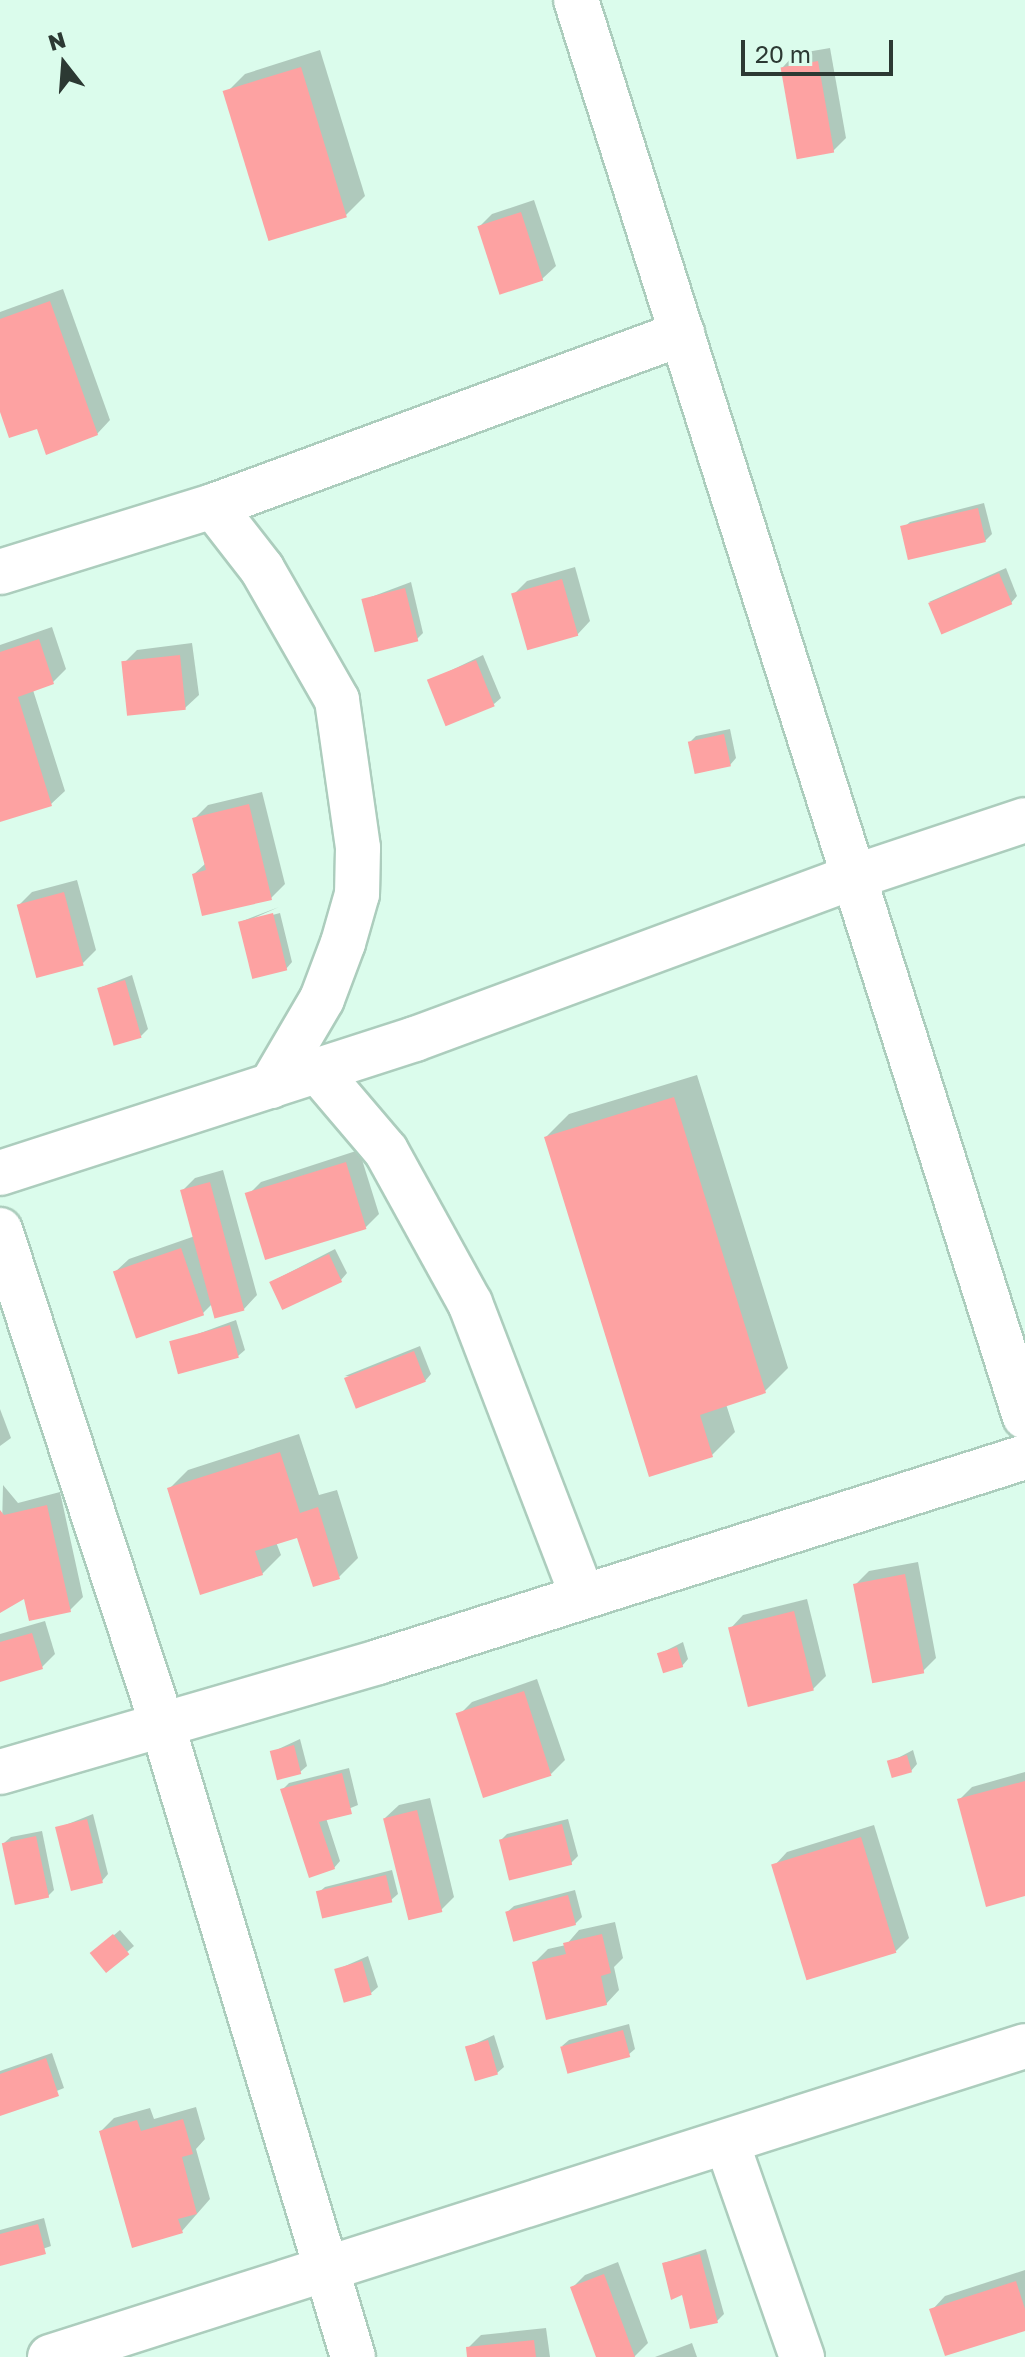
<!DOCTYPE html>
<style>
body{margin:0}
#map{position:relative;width:1025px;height:2357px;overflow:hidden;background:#dbfcec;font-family:"Golos Text",sans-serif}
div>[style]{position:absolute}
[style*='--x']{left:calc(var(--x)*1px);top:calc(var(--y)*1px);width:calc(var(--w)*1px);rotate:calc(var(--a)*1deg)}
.shadow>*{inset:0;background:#0003}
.building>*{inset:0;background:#fda2a2;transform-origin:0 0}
.roads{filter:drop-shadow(2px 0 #accdbd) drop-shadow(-2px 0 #accdbd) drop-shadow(0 2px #accdbd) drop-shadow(0 -2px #accdbd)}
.minor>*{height:44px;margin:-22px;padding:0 22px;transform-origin:22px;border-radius:22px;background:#fff}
span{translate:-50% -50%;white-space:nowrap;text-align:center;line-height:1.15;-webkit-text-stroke:6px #dbfcec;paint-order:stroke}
.north{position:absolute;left:24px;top:24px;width:80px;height:80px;-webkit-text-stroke:6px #dbfcec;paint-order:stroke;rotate:343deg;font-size:22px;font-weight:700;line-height:32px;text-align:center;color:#2c3933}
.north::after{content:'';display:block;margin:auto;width:28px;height:36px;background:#2c3933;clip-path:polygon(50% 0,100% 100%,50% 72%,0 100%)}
.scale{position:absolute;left:741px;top:40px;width:152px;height:36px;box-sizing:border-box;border:4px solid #2c3933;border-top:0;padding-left:10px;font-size:24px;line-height:28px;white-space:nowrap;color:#2c3933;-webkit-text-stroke:6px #dbfcec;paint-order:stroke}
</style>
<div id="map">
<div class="shadow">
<i style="clip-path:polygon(830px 48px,846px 138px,833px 151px,782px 68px,795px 54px)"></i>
<i style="clip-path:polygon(320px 50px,365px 196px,346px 215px,226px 93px,245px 74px)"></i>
<i style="clip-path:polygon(534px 200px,556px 266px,542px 279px,500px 293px,479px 227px,492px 214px)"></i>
<i style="clip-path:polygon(63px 289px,110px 420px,97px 434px,38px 426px,0 406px,0 312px)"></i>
<i style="clip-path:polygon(984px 503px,992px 534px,985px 541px,903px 528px,910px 522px)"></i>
<i style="clip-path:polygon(575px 567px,590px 621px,577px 635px,514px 594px,527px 581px)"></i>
<i style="clip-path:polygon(1006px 568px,1017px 596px,1011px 603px,929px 602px)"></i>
<i style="clip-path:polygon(411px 582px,423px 633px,417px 639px,363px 600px)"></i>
<i style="clip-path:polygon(52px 627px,66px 669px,53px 682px,33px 690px,65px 791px,51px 804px,0 820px,0 645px)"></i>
<i style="clip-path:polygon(192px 643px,199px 695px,185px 708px,124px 663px,137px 650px)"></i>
<i style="clip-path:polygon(483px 655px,501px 698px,494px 704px,429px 681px)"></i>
<i style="clip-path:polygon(730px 729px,736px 758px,730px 765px,690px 742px,696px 736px)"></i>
<i style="clip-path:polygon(262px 792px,285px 884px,271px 898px,194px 874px,206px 863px,194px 819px,208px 805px)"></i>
<i style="clip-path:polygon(77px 880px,96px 950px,83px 963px,19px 905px,32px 892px)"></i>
<i style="clip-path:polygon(279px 907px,245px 922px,280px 913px,292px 962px,286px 969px,240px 922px)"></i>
<i style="clip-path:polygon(132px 975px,148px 1029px,141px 1036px,99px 988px)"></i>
<i style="clip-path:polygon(697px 1075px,788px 1368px,765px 1391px,726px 1404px,735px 1432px,712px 1455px,546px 1137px,569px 1114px)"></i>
<i style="clip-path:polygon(359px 1150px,379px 1214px,366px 1227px,248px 1195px,261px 1182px)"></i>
<i style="clip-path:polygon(223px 1170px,257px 1295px,244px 1309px,213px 1303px,203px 1313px,115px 1272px,129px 1259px,195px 1236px,182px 1191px,195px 1178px)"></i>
<i style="clip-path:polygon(335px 1249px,347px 1273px,341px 1280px,271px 1282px)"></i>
<i style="clip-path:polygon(236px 1320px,245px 1350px,238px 1356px,173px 1343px)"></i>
<i style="clip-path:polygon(420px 1346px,431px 1374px,425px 1381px,345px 1376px)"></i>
<i style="clip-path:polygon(0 1409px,11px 1438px,0 1446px)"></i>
<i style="clip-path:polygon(299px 1434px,319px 1495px,337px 1490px,358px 1558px,339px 1577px,298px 1535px,276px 1542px,281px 1555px,262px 1574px,169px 1489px,188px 1470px)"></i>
<i style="clip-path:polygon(3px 1485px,18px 1503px,60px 1492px,83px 1597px,70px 1610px,25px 1596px,0 1610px)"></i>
<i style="clip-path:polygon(918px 1562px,936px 1658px,923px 1671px,856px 1584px,869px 1571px)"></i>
<i style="clip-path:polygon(807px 1599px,826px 1676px,813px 1689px,730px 1629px,743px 1615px)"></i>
<i style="clip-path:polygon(45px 1621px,55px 1654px,41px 1668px,0 1680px,0 1634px)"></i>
<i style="clip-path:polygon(683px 1642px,688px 1659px,682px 1666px,659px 1654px)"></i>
<i style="clip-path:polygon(537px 1679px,565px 1760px,551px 1774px,459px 1715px,472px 1702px)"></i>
<i style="clip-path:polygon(300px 1739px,307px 1766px,300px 1772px,272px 1752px)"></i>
<i style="clip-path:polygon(913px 1750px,917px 1764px,911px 1771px,890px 1762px)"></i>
<i style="clip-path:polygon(349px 1768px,358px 1805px,326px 1818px,340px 1861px,334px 1868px,283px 1789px,289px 1783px)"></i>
<i style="clip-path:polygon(1025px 1772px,1025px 1894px,959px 1800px,972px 1787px)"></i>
<i style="clip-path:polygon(430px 1798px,454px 1897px,441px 1910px,385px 1818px,399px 1805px)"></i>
<i style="clip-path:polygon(93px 1814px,108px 1874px,102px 1881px,58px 1828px)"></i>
<i style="clip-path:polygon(568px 1819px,578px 1856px,571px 1863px,501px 1840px,507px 1834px)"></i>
<i style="clip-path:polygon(874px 1825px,909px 1938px,896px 1951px,774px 1866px,787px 1852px)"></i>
<i style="clip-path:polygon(42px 1831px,54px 1890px,48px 1896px,4px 1843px,11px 1837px)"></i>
<i style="clip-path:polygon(392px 1870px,398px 1894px,391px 1900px,318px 1893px,325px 1887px)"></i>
<i style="clip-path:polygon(575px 1890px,582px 1917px,575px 1924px,507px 1912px,514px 1906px)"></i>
<i style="clip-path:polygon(615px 1922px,623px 1958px,614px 1967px,619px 1990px,606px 2004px,534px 1963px,548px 1949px,566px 1945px,579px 1930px)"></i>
<i style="clip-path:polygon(120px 1930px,134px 1946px,127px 1952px,100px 1947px)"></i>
<i style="clip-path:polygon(368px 1956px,378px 1987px,371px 1993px,336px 1970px)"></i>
<i style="clip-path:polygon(629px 2024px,635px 2049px,628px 2055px,562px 2046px,569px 2040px)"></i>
<i style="clip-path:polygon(494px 2035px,504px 2067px,497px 2073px,468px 2047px)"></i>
<i style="clip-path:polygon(52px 2053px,64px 2088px,0 2114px,0 2071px)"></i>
<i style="clip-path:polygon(196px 2107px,205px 2139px,196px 2149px,210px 2199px,182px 2231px,101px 2131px,114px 2118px,150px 2108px,154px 2119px)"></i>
<i style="clip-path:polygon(44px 2218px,51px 2246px,0 2264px,0 2230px)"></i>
<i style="clip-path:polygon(706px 2249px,724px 2314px,717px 2321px,683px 2292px,664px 2263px)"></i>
<i style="clip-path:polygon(618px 2262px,648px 2343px,634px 2357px,599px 2357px,572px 2288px,585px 2275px)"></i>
<i style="clip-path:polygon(1025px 2270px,1025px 2328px,932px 2310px,945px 2296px)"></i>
<i style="clip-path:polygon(546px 2328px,550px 2357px,469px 2357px,468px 2348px,481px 2335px)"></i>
<i style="clip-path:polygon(692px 2343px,697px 2357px,655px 2357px)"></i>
</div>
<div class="building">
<i style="left:818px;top:61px;width:93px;height:38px;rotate:80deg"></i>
<i style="left:301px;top:67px;width:157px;height:82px;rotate:73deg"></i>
<i style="left:521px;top:212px;width:72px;height:46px;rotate:72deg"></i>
<i style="clip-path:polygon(50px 301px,98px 435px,46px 455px,37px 429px,9px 438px,0 412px,0 319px)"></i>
<i style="left:978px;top:508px;width:35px;height:80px;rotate:77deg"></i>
<i style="left:999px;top:573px;width:34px;height:77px;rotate:67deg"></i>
<i style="left:562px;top:579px;width:59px;height:53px;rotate:74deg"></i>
<i style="left:405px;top:588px;width:55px;height:45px;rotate:76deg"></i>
<i style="clip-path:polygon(39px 639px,54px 684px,18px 697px,52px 806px,0 822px,0 652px)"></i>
<i style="left:180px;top:655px;width:55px;height:59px;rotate:84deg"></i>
<i style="left:476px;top:660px;width:50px;height:53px;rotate:68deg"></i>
<i style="left:724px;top:734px;width:33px;height:37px;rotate:78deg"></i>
<i style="clip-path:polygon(249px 804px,272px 900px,202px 916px,192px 874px,206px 870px,192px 818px)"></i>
<i style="left:64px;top:892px;width:76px;height:49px;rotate:75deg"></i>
<i style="left:273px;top:913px;width:59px;height:36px;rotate:76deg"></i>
<i style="left:125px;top:980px;width:60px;height:29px;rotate:74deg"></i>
<i style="clip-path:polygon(674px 1097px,766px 1393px,700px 1415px,713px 1457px,649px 1477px,544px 1137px)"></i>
<i style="left:346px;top:1162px;width:70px;height:106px;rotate:73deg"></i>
<i style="left:210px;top:1182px;width:133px;height:31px;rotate:75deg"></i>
<i style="left:181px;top:1248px;width:71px;height:72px;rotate:71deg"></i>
<i style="left:329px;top:1254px;width:31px;height:66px;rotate:65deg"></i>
<i style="left:230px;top:1325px;width:34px;height:63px;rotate:75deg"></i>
<i style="left:414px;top:1351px;width:33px;height:75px;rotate:69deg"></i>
<i style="clip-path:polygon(280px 1452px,300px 1513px,318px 1507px,340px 1579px,313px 1587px,297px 1538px,255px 1551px,263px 1575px,200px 1595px,167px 1488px)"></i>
<i style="clip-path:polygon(47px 1505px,71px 1612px,29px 1621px,24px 1599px,0 1613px,0 1510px,4px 1515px)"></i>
<i style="left:905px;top:1574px;width:101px;height:53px;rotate:79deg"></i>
<i style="left:794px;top:1611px;width:82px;height:68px;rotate:76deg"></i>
<i style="clip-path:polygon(32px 1633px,43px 1669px,0 1682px,0 1642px)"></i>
<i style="left:677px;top:1647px;width:21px;height:21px;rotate:73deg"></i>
<i style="left:524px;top:1691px;width:89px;height:72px;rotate:72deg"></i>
<i style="left:294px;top:1745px;width:30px;height:25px;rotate:76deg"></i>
<i style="left:907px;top:1755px;width:18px;height:21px;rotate:74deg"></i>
<i style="clip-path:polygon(342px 1773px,352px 1814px,319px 1822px,335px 1869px,309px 1878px,280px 1789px)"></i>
<i style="clip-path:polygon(1025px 1781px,1025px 1896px,986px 1907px,957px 1799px)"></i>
<i style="left:417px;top:1810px;width:105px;height:35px;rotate:76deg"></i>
<i style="left:87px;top:1819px;width:66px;height:33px;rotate:76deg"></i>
<i style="left:562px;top:1824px;width:42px;height:65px;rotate:76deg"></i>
<i style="left:36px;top:1836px;width:63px;height:35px;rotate:78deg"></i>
<i style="left:861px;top:1837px;width:121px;height:94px;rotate:73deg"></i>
<i style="left:386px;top:1875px;width:28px;height:72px;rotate:77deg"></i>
<i style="left:568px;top:1895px;width:31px;height:65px;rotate:75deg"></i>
<i style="left:113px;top:1934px;width:26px;height:30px;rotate:51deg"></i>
<i style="clip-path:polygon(602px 1934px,611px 1973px,601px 1976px,607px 2005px,546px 2020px,532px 1962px,566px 1954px,563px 1943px)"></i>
<i style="left:362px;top:1961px;width:35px;height:29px;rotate:74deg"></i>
<i style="left:623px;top:2030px;width:28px;height:65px;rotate:75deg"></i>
<i style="left:488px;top:2040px;width:36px;height:24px;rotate:74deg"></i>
<i style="clip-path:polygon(46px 2058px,59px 2096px,0 2116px,0 2074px)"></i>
<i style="clip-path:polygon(183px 2119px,193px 2154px,182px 2157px,197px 2214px,178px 2219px,183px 2233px,132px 2248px,99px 2131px,137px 2120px,141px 2131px)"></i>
<i style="clip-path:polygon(38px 2224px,46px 2254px,0 2266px,0 2234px)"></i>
<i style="clip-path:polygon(700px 2254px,718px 2323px,690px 2329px,682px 2295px,671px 2300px,662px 2263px)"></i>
<i style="clip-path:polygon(604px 2274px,635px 2357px,596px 2357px,570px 2287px)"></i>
<i style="clip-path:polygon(1016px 2281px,1025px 2309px,1025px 2331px,945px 2356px,929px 2309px)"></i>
<i style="clip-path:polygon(534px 2340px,536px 2357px,467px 2357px,466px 2347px)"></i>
</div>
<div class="roads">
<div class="minor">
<i style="--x:576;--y:0;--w:1486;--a:72.42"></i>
<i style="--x:213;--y:506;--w:80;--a:52.1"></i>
<i style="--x:262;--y:569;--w:151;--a:60.2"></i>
<i style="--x:337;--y:700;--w:149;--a:81.9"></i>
<i style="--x:358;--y:848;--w:46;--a:91.2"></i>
<i style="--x:357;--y:894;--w:51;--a:105.9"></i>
<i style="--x:343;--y:943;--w:60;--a:110.6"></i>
<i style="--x:322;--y:999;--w:101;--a:120.4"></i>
<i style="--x:0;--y:572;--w:223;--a:-17.2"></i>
<i style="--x:213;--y:506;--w:500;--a:-20.2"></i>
<i style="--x:318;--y:1071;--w:105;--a:49.6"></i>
<i style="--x:386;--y:1151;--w:174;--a:61.1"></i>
<i style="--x:470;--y:1303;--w:313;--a:69"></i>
<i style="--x:0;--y:1173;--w:436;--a:-17.9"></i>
<i style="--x:415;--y:1039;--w:468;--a:-20.3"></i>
<i style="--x:854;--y:877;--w:180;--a:-18.4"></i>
<i style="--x:0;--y:1230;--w:520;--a:71.84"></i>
<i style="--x:162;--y:1724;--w:661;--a:73.21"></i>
<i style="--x:0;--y:1772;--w:394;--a:-16.2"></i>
<i style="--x:378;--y:1662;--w:679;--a:-17.58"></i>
<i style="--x:727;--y:2143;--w:227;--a:70.7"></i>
<i style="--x:50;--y:2357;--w:1023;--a:-17.69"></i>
</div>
</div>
<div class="north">N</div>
<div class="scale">20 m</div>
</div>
